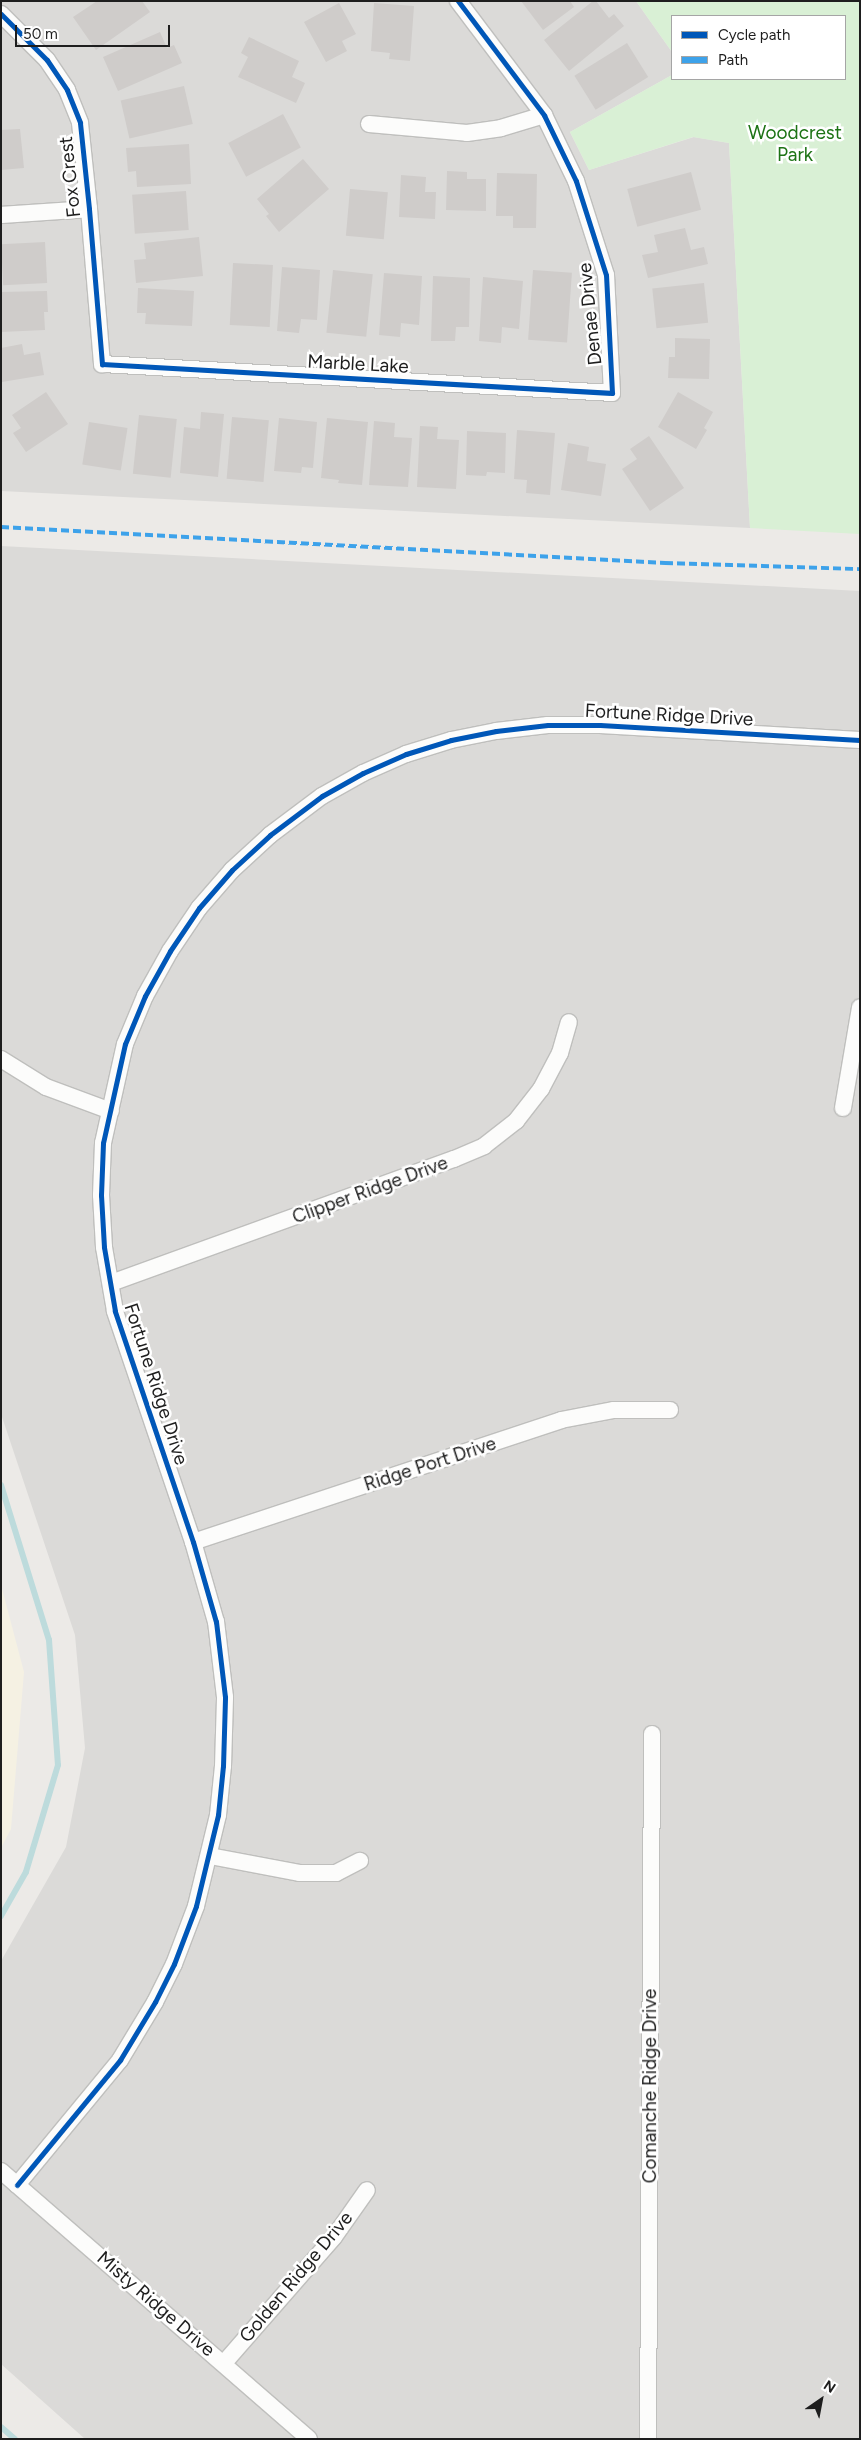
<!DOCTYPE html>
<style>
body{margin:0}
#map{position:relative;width:861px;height:2440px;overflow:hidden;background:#eceae7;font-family:Figtree,sans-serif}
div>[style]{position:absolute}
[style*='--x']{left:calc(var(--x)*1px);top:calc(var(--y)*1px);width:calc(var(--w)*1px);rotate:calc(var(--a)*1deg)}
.residential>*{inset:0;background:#dbdad8}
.education>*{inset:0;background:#f5f1e3}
.park>*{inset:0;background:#d9f0d5}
.stream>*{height:6px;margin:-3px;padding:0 3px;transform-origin:3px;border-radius:3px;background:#bddbdc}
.building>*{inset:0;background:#cfccca;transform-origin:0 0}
.roads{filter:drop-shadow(1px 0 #bfbfbd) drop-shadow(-1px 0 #bfbfbd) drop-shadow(0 1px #bfbfbd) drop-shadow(0 -1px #bfbfbd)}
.minor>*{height:16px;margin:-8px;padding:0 8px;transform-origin:8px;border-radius:8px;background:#fcfcfb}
.quiet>*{height:4px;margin-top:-2px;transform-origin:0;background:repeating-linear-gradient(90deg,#3da2ea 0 8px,transparent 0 12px)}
.cycleway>*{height:5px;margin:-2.5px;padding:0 2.5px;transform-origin:2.5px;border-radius:2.5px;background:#0057b8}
span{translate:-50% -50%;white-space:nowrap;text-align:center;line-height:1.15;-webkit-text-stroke:5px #fff;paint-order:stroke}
.park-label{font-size:19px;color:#1d7315}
.street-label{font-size:19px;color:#1e1e1e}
.frame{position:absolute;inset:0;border:2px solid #1e1e1e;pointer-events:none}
.legend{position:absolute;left:671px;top:15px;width:175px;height:65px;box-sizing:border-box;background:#fff;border:1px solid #a5a5a5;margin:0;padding:6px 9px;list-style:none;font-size:15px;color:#1e1e1e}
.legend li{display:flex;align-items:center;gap:10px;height:25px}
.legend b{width:25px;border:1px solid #a5a5a5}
.north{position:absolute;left:796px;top:2375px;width:50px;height:50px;-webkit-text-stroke:4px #fff;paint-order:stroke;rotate:33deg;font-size:14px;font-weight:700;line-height:20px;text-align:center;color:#1e1e1e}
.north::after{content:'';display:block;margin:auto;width:18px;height:22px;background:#1e1e1e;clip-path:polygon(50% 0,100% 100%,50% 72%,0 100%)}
.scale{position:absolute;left:15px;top:25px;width:155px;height:22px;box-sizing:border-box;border:2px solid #1e1e1e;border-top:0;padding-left:6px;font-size:15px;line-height:18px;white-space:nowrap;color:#1e1e1e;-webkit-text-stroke:4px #fff;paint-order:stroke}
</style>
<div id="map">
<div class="residential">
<i style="clip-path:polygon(1px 1px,636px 1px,672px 52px,672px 75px,570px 132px,589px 170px,694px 137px,729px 143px,750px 528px,1px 491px)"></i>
<i style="clip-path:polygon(1px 546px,860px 591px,860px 2439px,85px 2439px,1px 2364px,1px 1961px,66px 1847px,85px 1748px,75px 1635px,1px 1414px)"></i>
</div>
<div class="education">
<i style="clip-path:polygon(1px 1585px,24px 1672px,11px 1829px,1px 1848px)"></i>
</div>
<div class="park">
<i style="clip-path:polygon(636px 1px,860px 1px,860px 534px,750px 528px,729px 143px,693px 137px,589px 170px,570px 132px,672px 75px,672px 79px,845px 79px,845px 16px,672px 16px,672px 52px)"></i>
</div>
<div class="stream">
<i style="--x:1;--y:1485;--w:162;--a:72.8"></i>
<i style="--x:49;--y:1640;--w:125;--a:85.9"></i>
<i style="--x:58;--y:1765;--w:112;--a:106.7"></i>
<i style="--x:26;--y:1872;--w:51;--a:119.6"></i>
<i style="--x:1;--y:2427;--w:18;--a:41"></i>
</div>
<div class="building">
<i style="clip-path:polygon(97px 1px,142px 1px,150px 12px,96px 50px,73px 17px)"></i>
<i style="clip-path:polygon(521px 1px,570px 1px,574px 7px,543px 30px)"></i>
<i style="clip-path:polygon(593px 1px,596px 1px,609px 18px,614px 14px,624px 26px,569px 71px,544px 40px)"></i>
<i style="clip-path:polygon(339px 3px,356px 34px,342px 41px,347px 51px,326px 62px,304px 22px)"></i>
<i style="clip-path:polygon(374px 3px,414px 6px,410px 61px,389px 59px,390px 53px,371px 51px)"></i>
<i style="clip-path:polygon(160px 32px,167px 48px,174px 45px,182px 63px,118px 91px,103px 57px)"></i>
<i style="clip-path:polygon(249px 37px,299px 61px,292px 77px,305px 83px,296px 103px,238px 77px,248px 57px,241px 53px)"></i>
<i style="left:627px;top:43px;width:40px;height:62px;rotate:58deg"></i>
<i style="left:184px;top:86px;width:39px;height:65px;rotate:77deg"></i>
<i style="left:283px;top:114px;width:38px;height:62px;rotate:62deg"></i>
<i style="clip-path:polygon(20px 129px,24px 168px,1px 170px,1px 130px)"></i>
<i style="clip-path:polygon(189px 144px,191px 184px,137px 187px,136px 171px,128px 172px,126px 148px)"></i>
<i style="clip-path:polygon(303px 159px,329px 189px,279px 232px,266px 216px,269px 214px,257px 199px)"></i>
<i style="clip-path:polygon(447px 171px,467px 172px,467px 179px,486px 179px,486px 211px,446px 210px)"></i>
<i style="left:691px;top:172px;width:39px;height:66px;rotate:75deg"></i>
<i style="clip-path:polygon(497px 173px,537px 174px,536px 228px,513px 228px,513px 216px,496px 216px)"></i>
<i style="clip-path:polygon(401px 175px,426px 177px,425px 192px,436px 192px,435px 219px,399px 217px)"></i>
<i style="left:350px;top:189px;width:38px;height:47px;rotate:5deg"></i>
<i style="left:186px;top:191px;width:39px;height:54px;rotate:86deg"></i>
<i style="clip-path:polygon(685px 228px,691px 250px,704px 247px,708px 264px,648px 278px,642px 255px,658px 252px,654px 235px)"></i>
<i style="clip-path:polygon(199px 237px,203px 276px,136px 283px,134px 260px,146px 259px,144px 243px)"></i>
<i style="left:45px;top:242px;width:41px;height:44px;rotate:87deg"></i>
<i style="left:233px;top:263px;width:40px;height:62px;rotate:3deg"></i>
<i style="clip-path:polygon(282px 267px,320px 270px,317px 320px,301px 319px,299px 333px,277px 331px)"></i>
<i style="left:333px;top:270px;width:40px;height:63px;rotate:6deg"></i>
<i style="left:533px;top:270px;width:39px;height:70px;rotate:4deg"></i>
<i style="clip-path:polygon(384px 273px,422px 276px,419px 325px,401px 323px,400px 337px,379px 335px)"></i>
<i style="clip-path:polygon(433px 276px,470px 278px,469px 327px,456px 327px,455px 341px,431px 341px)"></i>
<i style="clip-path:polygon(483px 277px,523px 281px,519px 329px,502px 327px,501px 343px,479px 341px)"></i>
<i style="left:704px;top:283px;width:40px;height:52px;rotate:84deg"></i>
<i style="clip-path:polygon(138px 288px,194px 291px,192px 326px,145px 324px,146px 313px,137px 313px)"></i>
<i style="clip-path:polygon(47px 291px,48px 312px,44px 312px,45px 330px,1px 332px,1px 292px)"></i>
<i style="clip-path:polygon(675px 338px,710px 339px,709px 379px,668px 378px,669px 357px,675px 357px)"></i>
<i style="clip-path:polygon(22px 344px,24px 355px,40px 352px,44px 375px,2px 382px,1px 348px)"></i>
<i style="clip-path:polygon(46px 392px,68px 424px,26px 452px,13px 433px,21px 428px,12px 415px)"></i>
<i style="clip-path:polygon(678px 392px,713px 412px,704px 428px,707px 430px,696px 449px,658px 427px)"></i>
<i style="clip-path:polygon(201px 412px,224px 414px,218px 477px,180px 473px,184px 427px,200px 429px)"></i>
<i style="left:139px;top:415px;width:38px;height:59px;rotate:6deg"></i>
<i style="left:232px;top:417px;width:37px;height:62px;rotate:5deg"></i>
<i style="clip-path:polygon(279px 418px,317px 422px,313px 468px,302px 467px,301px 473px,274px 471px)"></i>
<i style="clip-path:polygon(327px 418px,368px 422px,362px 485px,338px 483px,339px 480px,321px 478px)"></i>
<i style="clip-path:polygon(374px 421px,395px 423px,394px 437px,412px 438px,408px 487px,369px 485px)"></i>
<i style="left:89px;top:422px;width:39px;height:43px;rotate:9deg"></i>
<i style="clip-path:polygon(420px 426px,438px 427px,437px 439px,459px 440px,456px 489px,417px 487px)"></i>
<i style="clip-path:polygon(517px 430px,555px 433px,550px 495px,526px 493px,527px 480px,514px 479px)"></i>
<i style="clip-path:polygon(467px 431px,506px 433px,505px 473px,487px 472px,486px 476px,466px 475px)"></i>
<i style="clip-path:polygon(649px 436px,684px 488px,650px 511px,622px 469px,637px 459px,630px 449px)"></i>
<i style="clip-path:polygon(568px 443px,589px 447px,587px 461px,606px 464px,601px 496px,561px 490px)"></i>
</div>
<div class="roads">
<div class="minor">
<i style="--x:1;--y:14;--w:65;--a:45"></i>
<i style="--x:47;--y:60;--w:36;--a:56"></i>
<i style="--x:67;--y:90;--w:35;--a:68"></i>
<i style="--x:80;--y:123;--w:86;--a:84"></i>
<i style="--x:89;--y:209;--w:156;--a:85.2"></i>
<i style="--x:102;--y:364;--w:511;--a:3.25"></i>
<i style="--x:612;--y:393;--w:118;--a:-92.9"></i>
<i style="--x:606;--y:275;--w:99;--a:-107.7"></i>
<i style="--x:576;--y:181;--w:73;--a:-115.9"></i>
<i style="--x:544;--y:115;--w:143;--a:-127"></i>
<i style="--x:369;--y:124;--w:98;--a:5.2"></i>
<i style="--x:467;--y:133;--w:34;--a:-8"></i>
<i style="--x:501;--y:128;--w:45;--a:-16.8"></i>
<i style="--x:1;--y:215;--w:88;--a:-3.9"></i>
<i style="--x:1;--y:1059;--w:53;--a:31.9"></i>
<i style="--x:46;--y:1087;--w:69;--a:20.3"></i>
<i style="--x:843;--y:1108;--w:102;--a:-80.4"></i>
<i style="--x:111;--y:1283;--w:365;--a:-19.9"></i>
<i style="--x:454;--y:1159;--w:33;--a:-23"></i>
<i style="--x:484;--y:1146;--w:41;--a:-38"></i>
<i style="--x:516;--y:1121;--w:41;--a:-52"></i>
<i style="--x:541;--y:1089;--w:41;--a:-62.2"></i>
<i style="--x:560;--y:1053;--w:32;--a:-74"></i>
<i style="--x:193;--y:1542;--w:388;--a:-18.3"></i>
<i style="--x:561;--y:1420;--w:54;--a:-10.7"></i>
<i style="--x:614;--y:1410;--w:56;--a:0"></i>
<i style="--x:210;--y:1856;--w:92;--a:10.7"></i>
<i style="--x:300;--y:1873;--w:36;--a:0"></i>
<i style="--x:336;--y:1873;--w:27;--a:-27"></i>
<i style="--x:1;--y:2171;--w:408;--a:41"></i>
<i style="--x:17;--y:2185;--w:162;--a:-50.5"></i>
<i style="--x:120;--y:2060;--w:68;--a:-58.9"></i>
<i style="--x:155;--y:2002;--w:42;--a:-63.4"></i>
<i style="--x:174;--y:1964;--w:62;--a:-69.2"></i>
<i style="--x:196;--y:1906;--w:94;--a:-76.4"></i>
<i style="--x:218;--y:1815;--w:49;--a:-84.2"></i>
<i style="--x:223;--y:1766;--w:69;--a:-88.3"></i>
<i style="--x:225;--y:1697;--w:76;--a:-96.8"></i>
<i style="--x:216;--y:1622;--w:83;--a:-106"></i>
<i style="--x:193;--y:1542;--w:244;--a:-108.7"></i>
<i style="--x:115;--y:1311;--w:65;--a:-99.8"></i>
<i style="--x:104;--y:1247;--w:52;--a:-93.3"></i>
<i style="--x:101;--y:1195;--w:52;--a:-87.8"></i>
<i style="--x:103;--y:1143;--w:101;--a:-77.5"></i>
<i style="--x:125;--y:1044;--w:52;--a:-67.4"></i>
<i style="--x:145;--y:996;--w:51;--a:-60.9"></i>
<i style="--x:170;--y:951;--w:52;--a:-56"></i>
<i style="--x:199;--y:908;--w:50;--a:-49"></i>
<i style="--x:232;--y:870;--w:52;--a:-42.6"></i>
<i style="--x:270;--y:835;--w:65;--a:-36.9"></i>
<i style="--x:322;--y:796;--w:47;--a:-29.3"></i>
<i style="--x:363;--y:773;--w:47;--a:-23.8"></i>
<i style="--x:406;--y:754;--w:47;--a:-17.3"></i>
<i style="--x:451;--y:740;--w:46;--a:-11.3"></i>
<i style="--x:496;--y:731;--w:52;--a:-6.6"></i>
<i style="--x:548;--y:725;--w:52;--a:0"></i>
<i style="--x:600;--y:725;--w:260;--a:3.3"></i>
<i style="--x:224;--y:2363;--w:167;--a:-48.9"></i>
<i style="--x:334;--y:2237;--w:57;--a:-54.9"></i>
<i style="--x:648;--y:2439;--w:705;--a:-89.67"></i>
</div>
</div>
<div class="quiet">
<i style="--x:1;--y:527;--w:665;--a:3.1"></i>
<i style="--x:665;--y:563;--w:195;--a:1.8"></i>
</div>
<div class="cycleway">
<i style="--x:1;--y:14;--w:65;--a:45"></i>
<i style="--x:47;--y:60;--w:36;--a:56"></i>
<i style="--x:67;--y:90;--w:35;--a:68"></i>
<i style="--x:80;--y:123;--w:86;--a:84"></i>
<i style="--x:89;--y:209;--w:156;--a:85.2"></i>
<i style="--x:102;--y:364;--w:511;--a:3.25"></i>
<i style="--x:612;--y:393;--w:118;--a:-92.9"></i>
<i style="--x:606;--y:275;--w:99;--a:-107.7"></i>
<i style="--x:576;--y:181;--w:73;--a:-115.9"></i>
<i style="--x:544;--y:115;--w:143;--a:-127"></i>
<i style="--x:17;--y:2185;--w:162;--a:-50.5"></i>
<i style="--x:120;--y:2060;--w:68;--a:-58.9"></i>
<i style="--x:155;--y:2002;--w:42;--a:-63.4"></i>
<i style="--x:174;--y:1964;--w:62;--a:-69.2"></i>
<i style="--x:196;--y:1906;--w:94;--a:-76.4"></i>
<i style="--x:218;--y:1815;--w:49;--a:-84.2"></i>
<i style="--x:223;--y:1766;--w:69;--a:-88.3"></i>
<i style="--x:225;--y:1697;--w:76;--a:-96.8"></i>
<i style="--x:216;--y:1622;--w:83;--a:-106"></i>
<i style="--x:193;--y:1542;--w:244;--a:-108.7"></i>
<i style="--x:115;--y:1311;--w:65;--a:-99.8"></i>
<i style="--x:104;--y:1247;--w:52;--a:-93.3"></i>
<i style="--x:101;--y:1195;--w:52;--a:-87.8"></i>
<i style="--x:103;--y:1143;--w:101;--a:-77.5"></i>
<i style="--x:125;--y:1044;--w:52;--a:-67.4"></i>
<i style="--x:145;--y:996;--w:51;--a:-60.9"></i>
<i style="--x:170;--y:951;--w:52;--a:-56"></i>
<i style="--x:199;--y:908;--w:50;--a:-49"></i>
<i style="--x:232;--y:870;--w:52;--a:-42.6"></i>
<i style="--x:270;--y:835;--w:65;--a:-36.9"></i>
<i style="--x:322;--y:796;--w:47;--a:-29.3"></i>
<i style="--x:363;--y:773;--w:47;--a:-23.8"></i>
<i style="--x:406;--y:754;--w:47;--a:-17.3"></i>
<i style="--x:451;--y:740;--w:46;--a:-11.3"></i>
<i style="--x:496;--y:731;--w:52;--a:-6.6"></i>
<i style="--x:548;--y:725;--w:52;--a:0"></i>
<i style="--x:600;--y:725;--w:260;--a:3.3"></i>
</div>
<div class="park-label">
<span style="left:795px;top:144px">Woodcrest<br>Park</span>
</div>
<div class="street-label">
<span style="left:70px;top:177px;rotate:-96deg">Fox Crest</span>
<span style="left:590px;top:314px;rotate:-96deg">Denae Drive</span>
<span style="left:358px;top:364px;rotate:3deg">Marble Lake</span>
<span style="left:669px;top:715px;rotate:3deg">Fortune Ridge Drive</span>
<span style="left:370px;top:1190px;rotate:-20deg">Clipper Ridge Drive</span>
<span style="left:156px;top:1384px;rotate:72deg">Fortune Ridge Drive</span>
<span style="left:430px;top:1464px;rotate:-18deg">Ridge Port Drive</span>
<span style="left:650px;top:2086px;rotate:-90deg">Comanche Ridge Drive</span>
<span style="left:296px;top:2277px;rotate:-50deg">Golden Ridge Drive</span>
<span style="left:156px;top:2304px;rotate:41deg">Misty Ridge Drive</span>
</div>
<div class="frame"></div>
<ul class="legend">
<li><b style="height:6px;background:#0057b8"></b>Cycle path</li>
<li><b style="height:6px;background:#3da2ea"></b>Path</li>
</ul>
<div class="north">N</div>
<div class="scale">50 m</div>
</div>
